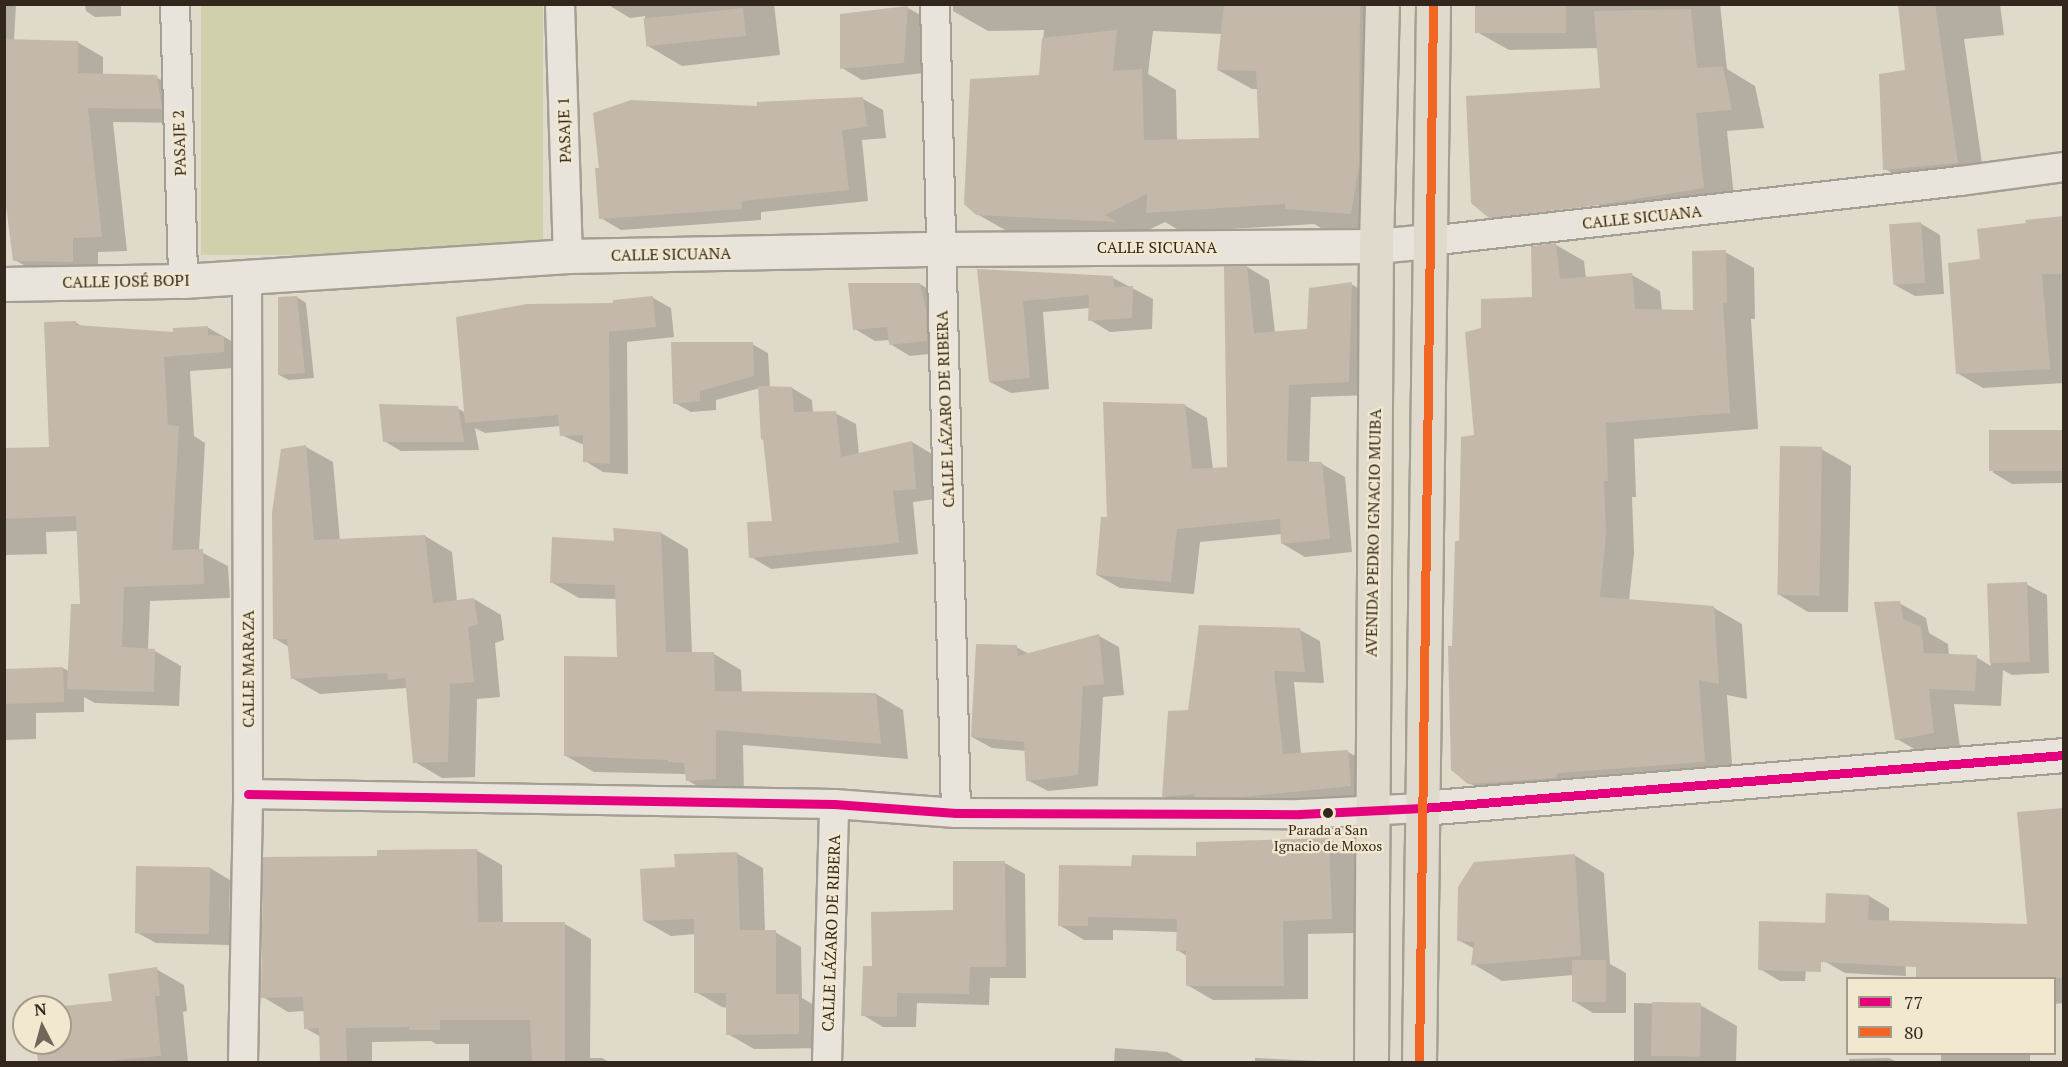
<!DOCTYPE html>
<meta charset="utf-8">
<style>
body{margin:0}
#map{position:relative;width:2068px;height:1067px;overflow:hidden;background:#e0daca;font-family:"PT Serif",serif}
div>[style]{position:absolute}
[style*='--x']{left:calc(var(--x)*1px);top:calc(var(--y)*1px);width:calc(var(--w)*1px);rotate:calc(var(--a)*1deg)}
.green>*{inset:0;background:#d0d0ad;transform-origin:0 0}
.shadow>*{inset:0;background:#0003;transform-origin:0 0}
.building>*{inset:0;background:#c4b8ab;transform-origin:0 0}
.roads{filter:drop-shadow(2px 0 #a59f93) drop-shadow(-2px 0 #a59f93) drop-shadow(0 2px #a59f93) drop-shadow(0 -2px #a59f93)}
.street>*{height:28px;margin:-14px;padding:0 14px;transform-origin:14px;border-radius:14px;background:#e8e4db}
.secondary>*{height:33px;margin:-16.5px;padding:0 16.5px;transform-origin:16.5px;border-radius:16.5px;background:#e8e4db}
.primary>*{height:33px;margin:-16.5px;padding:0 16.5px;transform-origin:16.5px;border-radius:16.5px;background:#e0dacd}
.bus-1>*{height:9px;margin:-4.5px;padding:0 4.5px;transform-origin:4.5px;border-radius:4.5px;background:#e5007d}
.bus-2>*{height:9px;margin:-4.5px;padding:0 4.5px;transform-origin:4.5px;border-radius:4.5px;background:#f26522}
.dots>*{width:16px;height:16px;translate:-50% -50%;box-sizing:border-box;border:3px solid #f2e8cf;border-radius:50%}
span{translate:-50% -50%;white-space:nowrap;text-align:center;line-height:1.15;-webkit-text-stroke:4.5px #f2e8cf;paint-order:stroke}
.bus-label{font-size:14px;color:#33271d}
.street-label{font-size:16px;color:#33271d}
.frame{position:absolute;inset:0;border:6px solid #33271d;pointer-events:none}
.legend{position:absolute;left:1846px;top:977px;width:210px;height:78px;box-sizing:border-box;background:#f2e8cf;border:2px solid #a69b88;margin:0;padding:8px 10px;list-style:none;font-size:18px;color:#33271d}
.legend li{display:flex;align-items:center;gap:12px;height:30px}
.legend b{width:30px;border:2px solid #a69b88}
.north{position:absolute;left:12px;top:995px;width:60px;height:60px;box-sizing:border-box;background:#f2e8cf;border:2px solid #a69b88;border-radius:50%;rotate:354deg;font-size:16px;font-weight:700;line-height:24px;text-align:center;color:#33271d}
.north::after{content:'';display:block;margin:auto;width:21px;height:27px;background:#70665a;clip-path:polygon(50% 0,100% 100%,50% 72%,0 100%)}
</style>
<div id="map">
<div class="green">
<i style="left:201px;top:5px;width:342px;height:250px"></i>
</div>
<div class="shadow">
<i style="clip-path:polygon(4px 4px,16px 4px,14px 41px,77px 42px,103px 57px,103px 75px,156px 77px,182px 92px,187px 123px,113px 122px,127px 251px,98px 252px,98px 276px,41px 275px,15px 260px,4px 181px)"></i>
<i style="clip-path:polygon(85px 4px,121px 4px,121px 16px,95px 17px,86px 11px)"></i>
<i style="clip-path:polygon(607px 4px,774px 4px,780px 55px,682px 66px,648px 46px,645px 16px,630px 18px)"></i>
<i style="clip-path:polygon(evenodd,953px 4px,1400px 4px,1385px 233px,1321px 228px,1314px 224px,1182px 232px,1165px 222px,1138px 235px,1012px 234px,977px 214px,1040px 76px,1044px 30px,988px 31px,953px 11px,953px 4px,1153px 31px,1222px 34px,1218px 70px,1252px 89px,1259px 89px,1260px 139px,1177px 141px,1176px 90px,1148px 74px,1153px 31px)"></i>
<i style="clip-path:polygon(evenodd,1476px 4px,1720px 4px,1727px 69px,1755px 86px,1764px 128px,1727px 131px,1735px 206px,1523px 235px,1490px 216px,1602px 89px,1598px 48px,1509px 50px,1477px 32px,1476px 4px,1599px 204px,1600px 207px,1502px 218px,1502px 215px,1599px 204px)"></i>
<i style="clip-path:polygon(1899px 4px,2000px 4px,2004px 35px,1964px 39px,1984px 177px,1911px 184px,1885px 169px,1906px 72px)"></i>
<i style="clip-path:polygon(908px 8px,928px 19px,924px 73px,862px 80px,842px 68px,842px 16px)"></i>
<i style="clip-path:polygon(863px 99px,883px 110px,886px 138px,862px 140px,868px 201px,761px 212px,761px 220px,621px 230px,601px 218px)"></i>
<i style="clip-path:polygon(2064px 218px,2064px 383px,1983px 388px,1957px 373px,1981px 260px)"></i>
<i style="clip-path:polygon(1920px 223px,1940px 235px,1944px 294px,1915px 296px,1895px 285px)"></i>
<i style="clip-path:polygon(1556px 245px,1584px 261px,1586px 278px,1632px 275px,1660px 291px,1662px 311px,1695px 312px,1725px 252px,1754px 268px,1755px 319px,1751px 319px,1758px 429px,1634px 439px,1636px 497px,1632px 497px,1634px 553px,1629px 601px,1714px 608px,1742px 624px,1747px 699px,1727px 695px,1733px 778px,1498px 799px,1469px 783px,1454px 648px,1461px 542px,1476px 437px,1482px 330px,1533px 299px)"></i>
<i style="clip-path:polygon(1247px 267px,1269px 280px,1275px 333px,1308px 330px,1351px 284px,1374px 297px,1371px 395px,1311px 397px,1309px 463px,1322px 464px,1345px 477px,1352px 552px,1305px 557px,1283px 544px,1282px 534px,1200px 542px,1194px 594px,1120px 588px,1097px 575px,1108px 518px,1184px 405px,1207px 418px,1213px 470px,1228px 469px)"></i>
<i style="clip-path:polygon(979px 271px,1113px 278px,1153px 299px,1152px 329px,1110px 332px,1090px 320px,1090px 308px,1043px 312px,1049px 389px,1011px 393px,990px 382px)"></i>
<i style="clip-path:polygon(920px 284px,940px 296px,947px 352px,910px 356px,890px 344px,890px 340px,875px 341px,855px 329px)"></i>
<i style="clip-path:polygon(297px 297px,306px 303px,314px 378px,289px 380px,279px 375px)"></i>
<i style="clip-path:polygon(653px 298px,671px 308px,674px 337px,627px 342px,628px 474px,603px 472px,585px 461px,584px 445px,561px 435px,560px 426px,485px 433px,475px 428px,479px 450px,401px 451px,384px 441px,457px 408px,466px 413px,615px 305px)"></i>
<i style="clip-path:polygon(75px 322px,85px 328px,175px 334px,207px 327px,233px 342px,250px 367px,190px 371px,194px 436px,205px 443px,199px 551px,228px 566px,230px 598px,150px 601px,148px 650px,155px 651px,181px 666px,179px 706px,95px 703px,84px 697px,84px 712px,36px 713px,36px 739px,4px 740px,4px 670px,63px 668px,70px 672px,81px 606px,78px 531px,46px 532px,47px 554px,4px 555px,4px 450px,51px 448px)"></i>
<i style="clip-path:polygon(752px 344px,768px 353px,770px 388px,792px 388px,812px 400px,813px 413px,835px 413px,856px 424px,859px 455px,912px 442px,932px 454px,935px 499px,913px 502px,918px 554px,771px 569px,751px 557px,773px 522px,765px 440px,762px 439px,760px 388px,716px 400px,716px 410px,691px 412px,675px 403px)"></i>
<i style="clip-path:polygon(2064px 431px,2064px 483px,2012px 484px,1992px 472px)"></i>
<i style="clip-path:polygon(306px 447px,333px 462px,340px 541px,425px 536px,452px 552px,457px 601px,474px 599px,501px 615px,504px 640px,495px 643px,500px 697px,477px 699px,475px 777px,442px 778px,415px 762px,408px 689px,406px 688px,320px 694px,292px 678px,289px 647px,274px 638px,283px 450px)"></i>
<i style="clip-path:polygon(1821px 449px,1851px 466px,1848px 612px,1808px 612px,1778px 594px)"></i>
<i style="clip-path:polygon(661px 533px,688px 549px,692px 654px,714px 654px,741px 670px,742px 693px,876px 694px,903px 710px,908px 759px,743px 745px,744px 794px,715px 796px,687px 780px,686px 774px,594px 772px,566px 756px,619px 659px,617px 599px,579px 598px,551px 582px,615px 543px)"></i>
<i style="clip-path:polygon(2026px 584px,2047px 595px,2049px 673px,2012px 675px,2003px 670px,2001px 706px,1954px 704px,1960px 748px,1923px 754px,1897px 739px,1899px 603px,1926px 618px,1929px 633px,1948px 644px,1949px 656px,1976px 657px,1991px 666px,1989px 585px)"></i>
<i style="clip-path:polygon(1300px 630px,1320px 641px,1324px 683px,1294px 682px,1301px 754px,1348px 752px,1368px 763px,1370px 797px,1184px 808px,1164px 796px,1190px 711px)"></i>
<i style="clip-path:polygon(1099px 636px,1119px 647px,1124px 695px,1103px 697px,1098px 786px,1048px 791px,1027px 780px,1026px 751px,992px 748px,972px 737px,1016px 647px,1029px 654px)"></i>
<i style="clip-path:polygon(2064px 810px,2064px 1003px,2054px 1004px,2054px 978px,1935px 978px,1931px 923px,2029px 925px)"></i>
<i style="clip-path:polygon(1329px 839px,1354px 854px,1357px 933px,1308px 934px,1308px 999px,1213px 1000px,1187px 985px,1187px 956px,1177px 950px,1178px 932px,1113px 930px,1113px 940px,1084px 940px,1059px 925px,1198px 858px,1197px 844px)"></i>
<i style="clip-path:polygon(476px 850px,502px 865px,503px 924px,565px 924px,591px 939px,590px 1058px,602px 1058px,609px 1062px,469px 1062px,469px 1044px,436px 1044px,431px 1041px,372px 1042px,372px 1062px,322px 1062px,321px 1037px,305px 1028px,305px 1011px,288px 1012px,263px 997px,379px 858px)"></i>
<i style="clip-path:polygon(736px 853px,763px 868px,765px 932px,775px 932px,801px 947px,802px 998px,825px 1011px,825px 1048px,754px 1049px,728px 1034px,728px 1008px,722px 1007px,696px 992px,696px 934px,671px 936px,644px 921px,677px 868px)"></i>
<i style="clip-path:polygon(1574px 855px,1604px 873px,1610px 964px,1626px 973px,1626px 1013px,1593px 1013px,1573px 1001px,1573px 975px,1502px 981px,1473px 964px,1475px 949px,1458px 940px)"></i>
<i style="clip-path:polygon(955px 863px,1005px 863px,1025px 874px,1026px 978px,990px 978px,989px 1005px,917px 1003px,916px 1027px,883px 1027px,863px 1015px,874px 968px,955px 911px)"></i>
<i style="clip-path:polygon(210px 868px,230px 880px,229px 945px,156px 943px,136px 932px)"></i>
<i style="clip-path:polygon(1828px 894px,1869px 896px,1889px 908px,1889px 924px,1904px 934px,1906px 976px,1845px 973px,1824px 961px)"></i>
<i style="clip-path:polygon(1809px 935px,1805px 981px,1780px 981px,1760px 969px)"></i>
<i style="clip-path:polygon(156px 969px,184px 985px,187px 1011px,183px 1012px,188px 1062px,40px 1062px,38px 1043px,60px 1043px,60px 1008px,114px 1002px)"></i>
<i style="clip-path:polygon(1634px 1003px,1700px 1005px,1737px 1026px,1736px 1062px,1634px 1062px)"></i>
<i style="clip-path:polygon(1115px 1048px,1167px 1052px,1186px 1062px,1114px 1062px)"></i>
<i style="left:1941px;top:1054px;width:89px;height:8px"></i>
<i style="clip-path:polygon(1255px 1058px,1342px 1062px,1255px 1062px)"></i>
<i style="clip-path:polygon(1889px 1058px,1897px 1062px,1849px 1062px,1849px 1059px)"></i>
</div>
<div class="building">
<i style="clip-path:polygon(1224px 4px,1360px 4px,1359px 166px,1351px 214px,1285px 209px,1285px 204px,1146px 213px,1147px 194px,1105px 215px,1117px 222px,976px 215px,964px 204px,970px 79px,1039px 75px,1042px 38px,1117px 30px,1113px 71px,1142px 69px,1144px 140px,1259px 138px,1256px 71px,1217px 70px)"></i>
<i style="left:1475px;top:4px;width:91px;height:29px"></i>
<i style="clip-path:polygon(1898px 4px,1935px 4px,1958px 163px,1883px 170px,1879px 74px,1905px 70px)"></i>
<i style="clip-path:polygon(908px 6px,904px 63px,840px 69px,840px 14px)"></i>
<i style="left:743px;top:8px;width:28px;height:100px;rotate:84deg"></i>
<i style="clip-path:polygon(1691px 9px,1697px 68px,1723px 66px,1732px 110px,1696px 113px,1704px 188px,1592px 206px,1489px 218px,1471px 203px,1466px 96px,1600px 88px,1594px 11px)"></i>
<i style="clip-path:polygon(4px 39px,78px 41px,78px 73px,157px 75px,162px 109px,88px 108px,102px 237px,73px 238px,73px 262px,13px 261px,4px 190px)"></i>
<i style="clip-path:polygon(863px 97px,867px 127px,842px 130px,849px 190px,742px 201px,742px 209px,599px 219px,595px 168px,599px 168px,593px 113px,631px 100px,757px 106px,757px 102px)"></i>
<i style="clip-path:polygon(2064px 216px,2064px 274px,2042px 274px,2050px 369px,1956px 374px,1948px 263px,1980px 259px,1977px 229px,2026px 223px,2025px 220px)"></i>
<i style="left:1921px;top:222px;width:61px;height:32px;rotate:86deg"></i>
<i style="clip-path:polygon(1556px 243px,1560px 279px,1632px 273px,1635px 309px,1693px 310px,1692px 251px,1726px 250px,1727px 303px,1723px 303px,1730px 413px,1606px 423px,1608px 481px,1604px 481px,1606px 535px,1600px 597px,1714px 606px,1719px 684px,1699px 680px,1705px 762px,1557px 773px,1556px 778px,1468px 784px,1451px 770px,1448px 646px,1452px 646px,1455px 541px,1459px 541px,1461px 437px,1474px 435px,1465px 332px,1481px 328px,1481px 299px,1532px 297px,1531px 246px)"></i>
<i style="clip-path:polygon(1224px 266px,1247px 266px,1254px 333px,1307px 329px,1309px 288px,1352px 282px,1349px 382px,1289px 385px,1287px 461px,1322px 462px,1330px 539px,1281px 544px,1280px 519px,1177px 529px,1171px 582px,1096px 575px,1101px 517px,1107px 517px,1103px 402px,1185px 404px,1192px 469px,1227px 467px)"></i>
<i style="clip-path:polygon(977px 269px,1113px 276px,1114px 287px,1133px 286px,1132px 318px,1088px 321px,1089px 295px,1023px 301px,1030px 378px,989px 382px)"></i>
<i style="clip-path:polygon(848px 283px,920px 283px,926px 310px,927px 341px,889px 345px,887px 327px,853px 330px)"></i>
<i style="clip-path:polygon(297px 296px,305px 373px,278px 375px,278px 297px)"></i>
<i style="clip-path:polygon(653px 296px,656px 327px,609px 332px,610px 464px,583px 462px,583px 435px,560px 436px,558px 415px,465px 423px,456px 317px,527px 304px,613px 303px,613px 300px)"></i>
<i style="clip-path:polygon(76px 321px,76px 325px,173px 332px,173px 328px,208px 326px,208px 335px,224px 336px,224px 352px,164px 357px,168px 425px,179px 426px,172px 550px,203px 549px,204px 584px,124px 587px,122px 647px,155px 649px,154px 692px,67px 689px,71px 604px,80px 604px,76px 516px,4px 519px,4px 448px,49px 447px,44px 322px)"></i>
<i style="clip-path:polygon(671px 342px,753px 342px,754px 376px,700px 391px,700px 401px,673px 404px)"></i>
<i style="clip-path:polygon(758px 386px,792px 387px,794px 412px,836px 411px,841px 457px,912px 441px,916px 489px,893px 491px,899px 543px,749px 558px,747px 522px,772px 521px,763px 439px,761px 440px)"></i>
<i style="clip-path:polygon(379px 404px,458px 406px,464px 442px,383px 442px)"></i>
<i style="left:2064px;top:430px;width:41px;height:75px;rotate:90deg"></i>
<i style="clip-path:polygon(306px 445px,314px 540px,425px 535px,433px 603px,474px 598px,478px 624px,468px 627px,474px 682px,450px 684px,448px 762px,413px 763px,405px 678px,388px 680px,387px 673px,291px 679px,287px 639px,273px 639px,272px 513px,281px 449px)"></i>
<i style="left:1780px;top:446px;width:42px;height:149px;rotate:1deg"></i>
<i style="clip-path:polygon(613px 528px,661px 532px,666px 652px,714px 652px,715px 691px,876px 693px,881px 744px,716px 730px,716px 779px,686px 781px,684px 763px,668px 762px,668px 760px,564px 756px,564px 656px,617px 657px,615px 585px,550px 583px,552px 537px,614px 541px)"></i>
<i style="left:2027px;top:582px;width:80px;height:40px;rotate:88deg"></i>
<i style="clip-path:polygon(1900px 601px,1903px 619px,1921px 627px,1924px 653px,1977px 655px,1975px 691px,1929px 689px,1934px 733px,1895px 740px,1874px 602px)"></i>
<i style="clip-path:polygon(1199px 625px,1300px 628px,1305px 672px,1274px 671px,1283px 754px,1348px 750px,1351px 786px,1242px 797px,1195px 797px,1194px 794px,1162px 797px,1168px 711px,1188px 710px)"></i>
<i style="clip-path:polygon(1099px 634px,1104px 684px,1083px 686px,1078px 775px,1026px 781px,1024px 742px,971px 737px,976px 644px,1017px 645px,1018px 656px)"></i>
<i style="left:63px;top:667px;width:35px;height:59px;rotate:88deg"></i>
<i style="clip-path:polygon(2064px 808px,2064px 978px,1916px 978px,1916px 967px,1821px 962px,1821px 972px,1758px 970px,1759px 921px,1825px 923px,1826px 893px,1869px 895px,1868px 920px,2027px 924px,2017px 812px)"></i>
<i style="clip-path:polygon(1329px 838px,1332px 919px,1283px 921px,1284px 986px,1186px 986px,1186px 951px,1176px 951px,1177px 919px,1088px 917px,1088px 926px,1058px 926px,1059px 865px,1131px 866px,1132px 855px,1196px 856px,1196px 842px)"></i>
<i style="clip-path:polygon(477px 849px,478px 922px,565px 922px,565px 1062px,532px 1062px,530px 1020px,440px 1020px,440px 1030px,409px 1030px,409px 1027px,346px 1028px,347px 1062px,320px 1062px,319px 1028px,304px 1029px,303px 997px,261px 998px,263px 857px,377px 856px,377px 850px)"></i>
<i style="clip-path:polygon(737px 852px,740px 930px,776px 930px,776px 994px,799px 994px,799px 1034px,726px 1035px,726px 993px,694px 993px,694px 919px,643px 921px,640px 869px,675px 867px,674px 854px)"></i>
<i style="clip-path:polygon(1575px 854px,1581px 956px,1471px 965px,1474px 942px,1457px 941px,1458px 887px,1474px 862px)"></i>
<i style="clip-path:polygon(953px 861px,1005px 861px,1006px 967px,970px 967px,969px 994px,897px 993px,897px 1017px,861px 1016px,863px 966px,872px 966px,871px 912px,953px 910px)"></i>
<i style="left:136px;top:866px;width:74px;height:67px;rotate:1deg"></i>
<i style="left:1572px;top:960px;width:34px;height:42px"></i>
<i style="clip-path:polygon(157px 967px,160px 996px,155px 996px,161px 1056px,96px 1062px,38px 1062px,36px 1043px,60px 1043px,60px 1007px,52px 1007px,112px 1001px,108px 974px)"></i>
<i style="left:1652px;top:1002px;width:49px;height:54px;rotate:1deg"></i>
</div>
<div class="roads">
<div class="street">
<i style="--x:175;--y:4;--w:277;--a:88.3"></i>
<i style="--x:560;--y:4;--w:252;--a:88.2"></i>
<i style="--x:935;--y:4;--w:809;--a:88.51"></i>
<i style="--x:1429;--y:241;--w:534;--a:-6.45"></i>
<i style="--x:1960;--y:181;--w:105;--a:-7.7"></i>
<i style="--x:248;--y:794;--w:586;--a:0.98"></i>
<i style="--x:834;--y:804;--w:122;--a:4.2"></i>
<i style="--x:956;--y:813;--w:344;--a:0.2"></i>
<i style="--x:1300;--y:814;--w:122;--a:-2.8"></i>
<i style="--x:243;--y:1062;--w:268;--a:-88.9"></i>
<i style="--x:248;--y:794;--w:519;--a:-90.11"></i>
<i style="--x:827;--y:1062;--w:258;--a:-88.4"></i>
</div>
<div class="secondary">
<i style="--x:4;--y:284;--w:179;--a:-1"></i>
<i style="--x:183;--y:281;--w:386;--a:-3.7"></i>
<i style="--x:568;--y:256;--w:372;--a:-1.1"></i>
<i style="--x:940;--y:249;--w:436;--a:-0.4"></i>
<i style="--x:1376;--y:246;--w:53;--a:-5.4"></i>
<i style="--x:1422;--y:808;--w:644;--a:-4.72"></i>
</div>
<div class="primary">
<i style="--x:1371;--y:1062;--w:816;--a:-89.65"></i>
<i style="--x:1376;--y:246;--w:242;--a:-88.6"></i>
<i style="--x:1419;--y:1062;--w:1058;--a:-89.24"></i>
</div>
</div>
<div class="bus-1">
<i style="--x:248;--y:794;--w:586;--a:0.98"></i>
<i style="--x:834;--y:804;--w:122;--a:4.2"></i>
<i style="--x:956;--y:813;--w:344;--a:0.2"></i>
<i style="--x:1300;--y:814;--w:122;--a:-2.8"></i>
<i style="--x:1422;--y:808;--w:644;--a:-4.72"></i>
</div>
<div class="bus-2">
<i style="--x:1419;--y:1062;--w:1058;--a:-89.24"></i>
</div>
<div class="dots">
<i style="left:1328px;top:813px;background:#33271d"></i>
</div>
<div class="bus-label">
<span style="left:1328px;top:838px">Parada a San<br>Ignacio de Moxos</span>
</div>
<div class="street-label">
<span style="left:564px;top:130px;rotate:-92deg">PASAJE 1</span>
<span style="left:179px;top:143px;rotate:-92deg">PASAJE 2</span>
<span style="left:1642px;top:217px;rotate:-6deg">CALLE SICUANA</span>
<span style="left:1157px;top:247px">CALLE SICUANA</span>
<span style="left:671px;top:254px;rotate:-1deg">CALLE SICUANA</span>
<span style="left:126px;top:281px;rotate:-1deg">CALLE JOSÉ BOPI</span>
<span style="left:945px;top:409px;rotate:-92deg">CALLE LÁZARO DE RIBERA</span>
<span style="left:1373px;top:533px;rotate:-89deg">AVENIDA PEDRO IGNACIO MUIBA</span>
<span style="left:248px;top:669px;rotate:-90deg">CALLE MARAZA</span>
<span style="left:831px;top:933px;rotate:-88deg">CALLE LÁZARO DE RIBERA</span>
</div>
<div class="frame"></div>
<ul class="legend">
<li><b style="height:8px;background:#e5007d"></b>77</li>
<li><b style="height:8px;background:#f26522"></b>80</li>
</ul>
<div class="north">N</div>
</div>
